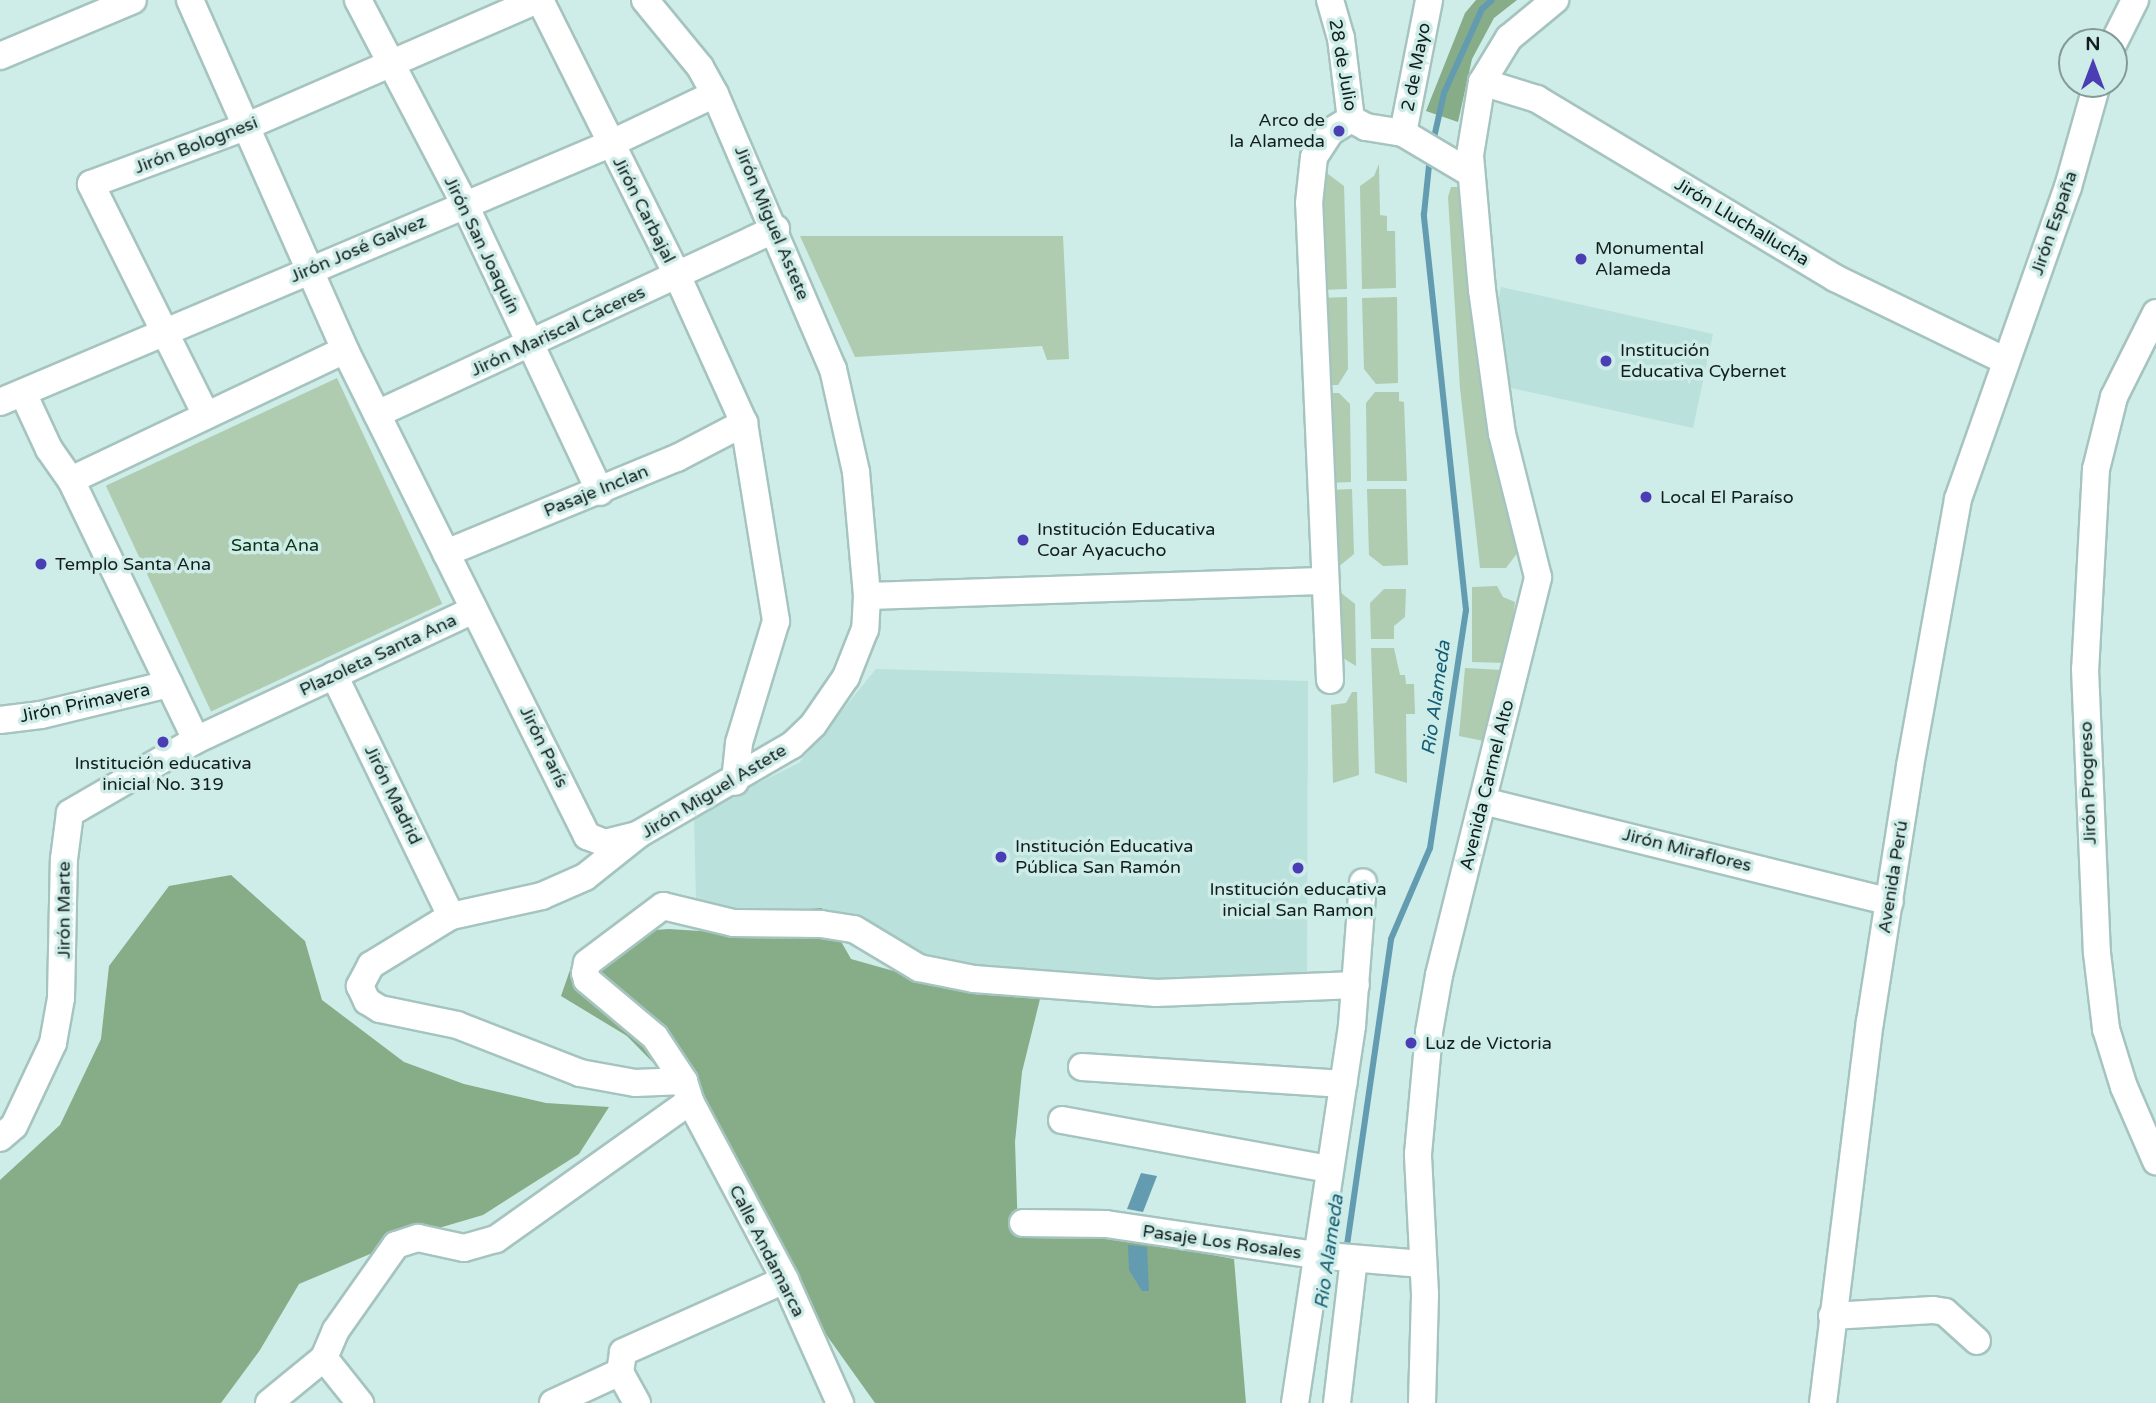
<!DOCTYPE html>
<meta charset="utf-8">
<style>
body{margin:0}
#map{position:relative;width:2156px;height:1403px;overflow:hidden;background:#ceece8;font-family:"Varela Round",sans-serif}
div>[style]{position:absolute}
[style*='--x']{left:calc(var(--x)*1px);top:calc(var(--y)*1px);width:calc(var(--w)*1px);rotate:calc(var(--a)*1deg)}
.built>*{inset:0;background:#bae1db}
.green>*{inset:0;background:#afcbb0;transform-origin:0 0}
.forest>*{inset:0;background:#86ac88}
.water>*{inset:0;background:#639bb0}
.stream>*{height:6px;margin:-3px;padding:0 3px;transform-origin:3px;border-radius:3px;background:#639bb0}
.roads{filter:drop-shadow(2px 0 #a6c4bf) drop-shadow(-2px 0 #a6c4bf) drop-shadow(0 2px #a6c4bf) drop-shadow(0 -2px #a6c4bf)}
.minor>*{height:26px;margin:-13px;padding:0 13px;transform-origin:13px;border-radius:13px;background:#fff}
.dots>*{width:19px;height:19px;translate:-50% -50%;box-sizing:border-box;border:4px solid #ceece8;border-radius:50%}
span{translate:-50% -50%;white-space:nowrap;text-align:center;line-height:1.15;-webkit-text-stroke:7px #ceece8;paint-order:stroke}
.street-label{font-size:18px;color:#121e1c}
.poi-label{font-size:18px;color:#121e1c}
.right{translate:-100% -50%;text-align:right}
.left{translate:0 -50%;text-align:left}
.park-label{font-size:18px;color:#073310}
.water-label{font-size:19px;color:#155f76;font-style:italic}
.north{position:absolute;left:2058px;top:28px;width:70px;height:70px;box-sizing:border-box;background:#ceece8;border:2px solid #839a96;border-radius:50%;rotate:0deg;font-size:19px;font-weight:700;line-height:28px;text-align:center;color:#121e1c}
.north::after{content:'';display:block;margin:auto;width:24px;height:32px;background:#4b3eb5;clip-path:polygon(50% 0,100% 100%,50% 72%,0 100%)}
</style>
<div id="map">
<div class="built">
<i style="clip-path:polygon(1501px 287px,1713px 334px,1693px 428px,1511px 388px,1495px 317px)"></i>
<i style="clip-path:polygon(876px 669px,1308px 681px,1307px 977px,1107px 987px,900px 962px,822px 908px,743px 921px,696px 900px,694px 815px,799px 763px)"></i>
</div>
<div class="green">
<i style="clip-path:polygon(1379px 164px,1380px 215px,1387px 216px,1387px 231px,1395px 231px,1396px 288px,1362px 289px,1360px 186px,1374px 176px)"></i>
<i style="clip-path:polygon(1320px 168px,1344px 186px,1347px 289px,1321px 290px)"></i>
<i style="clip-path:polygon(1451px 187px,1462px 187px,1518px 552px,1506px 568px,1480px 568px,1460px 388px,1448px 197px)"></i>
<i style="clip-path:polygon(800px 236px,1063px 236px,1069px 359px,1047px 360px,1042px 346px,855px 357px)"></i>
<i style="clip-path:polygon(1347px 297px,1348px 369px,1338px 385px,1325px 385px,1321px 298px)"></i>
<i style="clip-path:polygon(1397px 297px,1398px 383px,1376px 384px,1364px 369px,1362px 298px)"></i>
<i style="left:337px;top:378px;width:249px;height:255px;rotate:65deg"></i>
<i style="clip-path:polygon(1375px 392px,1399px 392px,1399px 401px,1404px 402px,1407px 481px,1367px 481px,1366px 403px)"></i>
<i style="clip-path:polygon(1325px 393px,1339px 393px,1350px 404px,1351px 482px,1328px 483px)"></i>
<i style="clip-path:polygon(1352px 489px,1354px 554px,1337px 568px,1328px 490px)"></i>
<i style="clip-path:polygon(1367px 489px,1406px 489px,1408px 565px,1383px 566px,1369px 555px)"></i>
<i style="clip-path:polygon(1497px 586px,1503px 597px,1515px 602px,1507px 663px,1472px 662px,1472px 587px)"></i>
<i style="clip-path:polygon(1336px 589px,1355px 604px,1356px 666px,1338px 655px)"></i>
<i style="clip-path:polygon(1384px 589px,1406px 589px,1405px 617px,1394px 626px,1394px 639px,1371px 639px,1370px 603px)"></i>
<i style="clip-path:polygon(1371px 648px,1394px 648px,1400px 675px,1405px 675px,1406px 684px,1414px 684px,1415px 714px,1406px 714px,1407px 783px,1375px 773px)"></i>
<i style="clip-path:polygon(1465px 668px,1502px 670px,1484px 741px,1459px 736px)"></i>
<i style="clip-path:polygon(1352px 692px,1357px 692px,1359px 775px,1333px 783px,1331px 705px,1346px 703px)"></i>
</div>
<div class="forest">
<i style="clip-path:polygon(1476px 0,1517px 0,1494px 18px,1472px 59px,1458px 122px,1426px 111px,1465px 13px)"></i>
<i style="clip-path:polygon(231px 875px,305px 941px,322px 1000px,404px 1062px,464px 1084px,546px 1103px,609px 1107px,579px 1154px,483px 1215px,415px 1235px,299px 1284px,260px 1350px,221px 1403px,0 1403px,0 1180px,60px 1125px,101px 1039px,109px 966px,169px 886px)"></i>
<i style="clip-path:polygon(822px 908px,851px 959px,979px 995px,1041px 995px,1022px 1072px,1015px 1142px,1018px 1234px,1126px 1239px,1234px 1259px,1246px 1403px,875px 1403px,805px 1305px,758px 1258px,675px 1085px,627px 1036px,561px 996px,570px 970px,612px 933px,669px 929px,715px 932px,792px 910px)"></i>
</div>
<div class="water">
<i style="clip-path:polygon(1141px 1173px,1157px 1176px,1143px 1212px,1127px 1209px)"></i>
<i style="clip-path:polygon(1128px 1245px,1147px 1247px,1149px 1291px,1142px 1291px,1129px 1270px)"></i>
</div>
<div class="stream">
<i style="--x:1433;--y:142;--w:50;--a:-77.3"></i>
<i style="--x:1444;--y:93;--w:92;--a:-65.7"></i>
<i style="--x:1482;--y:9;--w:13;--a:-42"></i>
<i style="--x:1346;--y:1252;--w:316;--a:-81.8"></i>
<i style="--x:1391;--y:939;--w:99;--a:-66.8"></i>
<i style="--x:1430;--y:848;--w:241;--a:-81.4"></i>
<i style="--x:1466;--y:610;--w:398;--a:-96.1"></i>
<i style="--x:1424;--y:214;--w:58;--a:-84.1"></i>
</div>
<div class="roads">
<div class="minor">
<i style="--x:190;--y:0;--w:383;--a:66.1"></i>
<i style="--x:345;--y:350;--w:543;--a:63.53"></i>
<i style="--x:587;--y:836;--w:19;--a:21"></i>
<i style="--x:605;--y:843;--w:30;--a:-14"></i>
<i style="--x:358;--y:0;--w:231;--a:62.4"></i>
<i style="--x:465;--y:205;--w:317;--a:64.8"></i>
<i style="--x:540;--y:0;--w:307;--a:63.5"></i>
<i style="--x:677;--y:275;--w:162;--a:65.6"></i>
<i style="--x:744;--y:423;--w:201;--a:80.8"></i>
<i style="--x:776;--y:621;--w:127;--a:106.9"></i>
<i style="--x:739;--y:743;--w:39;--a:96"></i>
<i style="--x:645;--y:0;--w:87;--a:50.6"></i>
<i style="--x:700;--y:67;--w:31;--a:61"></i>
<i style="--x:715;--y:94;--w:299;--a:66.8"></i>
<i style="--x:833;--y:369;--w:106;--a:77.4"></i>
<i style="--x:856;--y:472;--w:124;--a:84.9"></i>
<i style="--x:867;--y:596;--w:33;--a:93"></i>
<i style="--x:865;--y:629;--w:52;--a:111.6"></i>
<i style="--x:846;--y:677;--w:58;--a:124.5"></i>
<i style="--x:813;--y:725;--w:29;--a:136"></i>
<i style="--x:792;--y:745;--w:177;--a:149.8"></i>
<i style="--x:639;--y:834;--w:69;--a:141.5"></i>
<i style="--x:585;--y:877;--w:47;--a:156.2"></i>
<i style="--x:542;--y:896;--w:93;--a:167.6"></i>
<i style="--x:451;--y:916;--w:94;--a:148.5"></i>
<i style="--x:371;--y:965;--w:24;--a:118"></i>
<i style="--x:360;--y:986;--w:17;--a:65"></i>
<i style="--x:367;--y:1001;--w:15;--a:32"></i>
<i style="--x:380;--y:1009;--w:79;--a:11.7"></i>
<i style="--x:457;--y:1025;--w:132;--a:21.3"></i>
<i style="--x:580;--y:1073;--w:56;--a:10.3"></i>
<i style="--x:635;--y:1083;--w:49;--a:-2.3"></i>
<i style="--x:684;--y:1081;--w:21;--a:73"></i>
<i style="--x:690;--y:1101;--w:203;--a:62"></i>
<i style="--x:785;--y:1280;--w:135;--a:65.9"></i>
<i style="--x:1330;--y:0;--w:40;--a:74"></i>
<i style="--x:1341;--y:38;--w:82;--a:83"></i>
<i style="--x:1351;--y:119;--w:17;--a:28"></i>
<i style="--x:1366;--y:127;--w:37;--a:9"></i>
<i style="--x:2114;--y:42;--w:47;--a:-63.4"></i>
<i style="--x:0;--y:56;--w:144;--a:-22.8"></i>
<i style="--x:1482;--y:82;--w:58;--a:17.2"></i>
<i style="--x:1537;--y:99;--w:348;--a:31"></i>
<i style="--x:1835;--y:278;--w:188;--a:25.9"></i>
<i style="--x:1403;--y:133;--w:136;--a:-78.9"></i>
<i style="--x:1403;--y:133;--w:78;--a:30.8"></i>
<i style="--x:2156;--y:313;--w:94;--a:116.6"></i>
<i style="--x:2114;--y:397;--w:74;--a:104"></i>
<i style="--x:2096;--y:469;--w:200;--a:93.1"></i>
<i style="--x:2085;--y:669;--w:284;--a:87.6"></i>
<i style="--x:2097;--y:953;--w:77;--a:83.2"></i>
<i style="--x:2106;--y:1029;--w:61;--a:72.8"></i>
<i style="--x:2124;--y:1087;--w:81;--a:66.6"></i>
<i style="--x:23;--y:393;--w:62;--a:65.1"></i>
<i style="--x:49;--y:449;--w:38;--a:55"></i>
<i style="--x:71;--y:480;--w:288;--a:64.3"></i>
<i style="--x:0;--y:402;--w:662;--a:-22.93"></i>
<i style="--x:610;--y:144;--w:116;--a:-25.5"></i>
<i style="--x:377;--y:414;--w:440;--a:-24.9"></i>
<i style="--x:206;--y:415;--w:258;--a:-116.5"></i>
<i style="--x:91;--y:184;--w:164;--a:-20.3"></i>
<i style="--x:245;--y:127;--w:318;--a:-23.5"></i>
<i style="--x:71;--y:480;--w:303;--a:-25.4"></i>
<i style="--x:446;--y:553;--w:250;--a:-22.4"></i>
<i style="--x:677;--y:458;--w:76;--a:-27.6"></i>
<i style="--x:867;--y:596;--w:456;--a:-1.9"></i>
<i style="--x:334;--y:675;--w:268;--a:64.1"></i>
<i style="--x:1330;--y:680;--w:477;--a:-92.5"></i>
<i style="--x:1309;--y:203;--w:46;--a:-83.8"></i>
<i style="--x:1314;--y:157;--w:30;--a:-57"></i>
<i style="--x:1330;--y:132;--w:25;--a:-32"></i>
<i style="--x:0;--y:720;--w:41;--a:-7"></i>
<i style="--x:41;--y:715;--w:132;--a:-13.6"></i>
<i style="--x:1483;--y:801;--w:419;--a:13.9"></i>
<i style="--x:1082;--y:1067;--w:262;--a:3.7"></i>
<i style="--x:684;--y:1081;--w:53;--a:-123.4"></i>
<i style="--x:655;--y:1037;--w:89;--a:-140"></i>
<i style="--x:587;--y:980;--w:7;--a:-106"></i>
<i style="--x:585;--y:973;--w:10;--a:-79"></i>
<i style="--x:587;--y:963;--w:95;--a:-36.9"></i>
<i style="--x:663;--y:906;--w:73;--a:13.5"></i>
<i style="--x:734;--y:923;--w:87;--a:0.7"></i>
<i style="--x:821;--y:924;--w:33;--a:9"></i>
<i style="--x:854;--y:929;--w:76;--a:31"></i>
<i style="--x:919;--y:968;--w:56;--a:11.3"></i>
<i style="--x:974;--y:979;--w:183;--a:4.4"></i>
<i style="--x:1156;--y:993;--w:200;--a:-2.3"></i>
<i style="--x:1062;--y:1120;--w:271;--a:10.4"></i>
<i style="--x:0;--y:1138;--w:18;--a:-41"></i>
<i style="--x:14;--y:1126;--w:92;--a:-64.8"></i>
<i style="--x:53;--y:1043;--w:46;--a:-79.9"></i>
<i style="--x:61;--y:998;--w:139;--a:-88.8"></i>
<i style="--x:64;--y:859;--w:46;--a:-82.6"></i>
<i style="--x:70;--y:813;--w:146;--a:-30.1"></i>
<i style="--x:196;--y:740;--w:307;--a:-25.1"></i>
<i style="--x:1023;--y:1223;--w:83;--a:0.7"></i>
<i style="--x:1106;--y:1224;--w:211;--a:8.4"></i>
<i style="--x:1315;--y:1255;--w:107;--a:4.8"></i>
<i style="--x:1832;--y:1316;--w:101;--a:-3.4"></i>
<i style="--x:1933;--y:1310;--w:12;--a:9"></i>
<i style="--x:1945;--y:1312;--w:43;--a:42.2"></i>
<i style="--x:324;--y:1358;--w:58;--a:51.3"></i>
<i style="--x:269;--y:1403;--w:71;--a:-39.3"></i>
<i style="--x:324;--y:1358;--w:30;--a:-67"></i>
<i style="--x:336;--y:1330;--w:104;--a:-54.8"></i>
<i style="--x:396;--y:1245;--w:23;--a:-18"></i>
<i style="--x:418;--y:1238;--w:47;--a:12.3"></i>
<i style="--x:464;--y:1248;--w:33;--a:-16"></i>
<i style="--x:496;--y:1239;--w:238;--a:-35.4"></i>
<i style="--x:553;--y:1403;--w:74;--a:-24.8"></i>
<i style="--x:637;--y:1403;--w:35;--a:-119"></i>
<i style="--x:620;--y:1372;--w:20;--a:-81"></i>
<i style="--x:623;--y:1352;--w:177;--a:-24"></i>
<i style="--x:1295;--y:1403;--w:382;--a:-81.4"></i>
<i style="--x:1352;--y:1025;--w:143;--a:-85.6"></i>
<i style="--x:1337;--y:1403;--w:145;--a:-83.3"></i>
<i style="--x:1422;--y:1403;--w:109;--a:-88.4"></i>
<i style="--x:1425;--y:1294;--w:140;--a:-92.9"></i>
<i style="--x:1418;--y:1154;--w:122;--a:-84.8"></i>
<i style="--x:1429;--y:1032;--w:58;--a:-80"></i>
<i style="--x:1439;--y:975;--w:410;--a:-76"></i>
<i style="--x:1538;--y:577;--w:147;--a:-104.1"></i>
<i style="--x:1502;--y:434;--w:145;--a:-97.9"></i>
<i style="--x:1482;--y:290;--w:136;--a:-95.1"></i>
<i style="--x:1470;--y:155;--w:74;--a:-80.7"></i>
<i style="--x:1482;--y:82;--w:52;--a:-58.5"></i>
<i style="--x:1509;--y:38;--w:60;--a:-39.6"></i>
<i style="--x:1823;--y:1403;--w:384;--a:-83"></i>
<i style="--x:1870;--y:1022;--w:259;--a:-81.1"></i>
<i style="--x:1910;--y:766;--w:271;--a:-79.8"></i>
<i style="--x:1958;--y:499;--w:331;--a:-70.6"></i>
<i style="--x:2068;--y:187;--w:107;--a:-74.3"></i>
</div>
</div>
<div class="dots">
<i style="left:1339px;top:131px;background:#4b3eb5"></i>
<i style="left:1581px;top:259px;background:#4b3eb5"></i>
<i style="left:1606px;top:361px;background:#4b3eb5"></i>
<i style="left:1646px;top:497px;background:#4b3eb5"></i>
<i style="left:1023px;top:540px;background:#4b3eb5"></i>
<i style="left:41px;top:564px;background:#4b3eb5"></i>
<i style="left:163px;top:742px;background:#4b3eb5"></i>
<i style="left:1001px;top:857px;background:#4b3eb5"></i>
<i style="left:1298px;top:868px;background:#4b3eb5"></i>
<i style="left:1411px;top:1043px;background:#4b3eb5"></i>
</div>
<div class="street-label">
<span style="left:1343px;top:65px;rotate:80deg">28 de Julio</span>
<span style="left:1416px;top:67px;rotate:-79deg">2 de Mayo</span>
<span style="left:196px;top:145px;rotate:-21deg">Jirón Bolognesi</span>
<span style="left:644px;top:210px;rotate:63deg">Jirón Carbajal</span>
<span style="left:1742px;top:222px;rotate:31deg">Jirón Lluchallucha</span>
<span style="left:772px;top:223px;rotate:67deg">Jirón Miguel Astete</span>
<span style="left:2054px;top:223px;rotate:-71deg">Jirón España</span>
<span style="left:482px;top:245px;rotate:64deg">Jirón San Joaquín</span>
<span style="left:358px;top:249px;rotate:-23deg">Jirón José Galvez</span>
<span style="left:558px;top:331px;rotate:-25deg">Jirón Mariscal Cáceres</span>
<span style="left:596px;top:491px;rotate:-22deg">Pasaje Inclan</span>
<span style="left:378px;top:655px;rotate:-25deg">Plazoleta Santa Ana</span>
<span style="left:85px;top:703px;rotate:-12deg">Jirón Primavera</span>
<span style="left:544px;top:747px;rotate:64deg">Jirón París</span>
<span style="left:2088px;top:783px;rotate:-92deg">Jirón Progreso</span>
<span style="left:1487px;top:785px;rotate:-76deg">Avenida Carmel Alto</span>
<span style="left:714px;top:791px;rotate:-31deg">Jirón Miguel Astete</span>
<span style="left:393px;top:795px;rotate:64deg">Jirón Madrid</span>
<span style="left:1687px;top:850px;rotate:14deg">Jirón Miraflores</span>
<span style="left:1893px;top:877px;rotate:-81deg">Avenida Perú</span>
<span style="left:64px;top:910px;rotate:-90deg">Jirón Marte</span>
<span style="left:1222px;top:1242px;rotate:8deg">Pasaje Los Rosales</span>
<span style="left:767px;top:1251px;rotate:63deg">Calle Andamarca</span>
</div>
<div class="poi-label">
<span class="right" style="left:1325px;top:131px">Arco de<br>la Alameda</span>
<span class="left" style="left:1595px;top:259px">Monumental<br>Alameda</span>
<span class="left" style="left:1620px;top:361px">Institución<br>Educativa Cybernet</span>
<span class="left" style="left:1660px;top:497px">Local El Paraíso</span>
<span class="left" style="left:1037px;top:540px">Institución Educativa<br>Coar Ayacucho</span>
<span class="left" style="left:55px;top:564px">Templo Santa Ana</span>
<span style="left:163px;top:774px">Institución educativa<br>inicial No. 319</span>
<span class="left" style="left:1015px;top:857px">Institución Educativa<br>Pública San Ramón</span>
<span style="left:1298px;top:900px">Institución educativa<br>inicial San Ramon</span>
<span class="left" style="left:1425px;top:1043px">Luz de Victoria</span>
</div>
<div class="park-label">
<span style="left:275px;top:545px">Santa Ana</span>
</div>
<div class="water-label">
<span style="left:1437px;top:698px;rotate:-82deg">Rio Alameda</span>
<span style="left:1330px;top:1252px;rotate:-82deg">Rio Alameda</span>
</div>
<div class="north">N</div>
</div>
